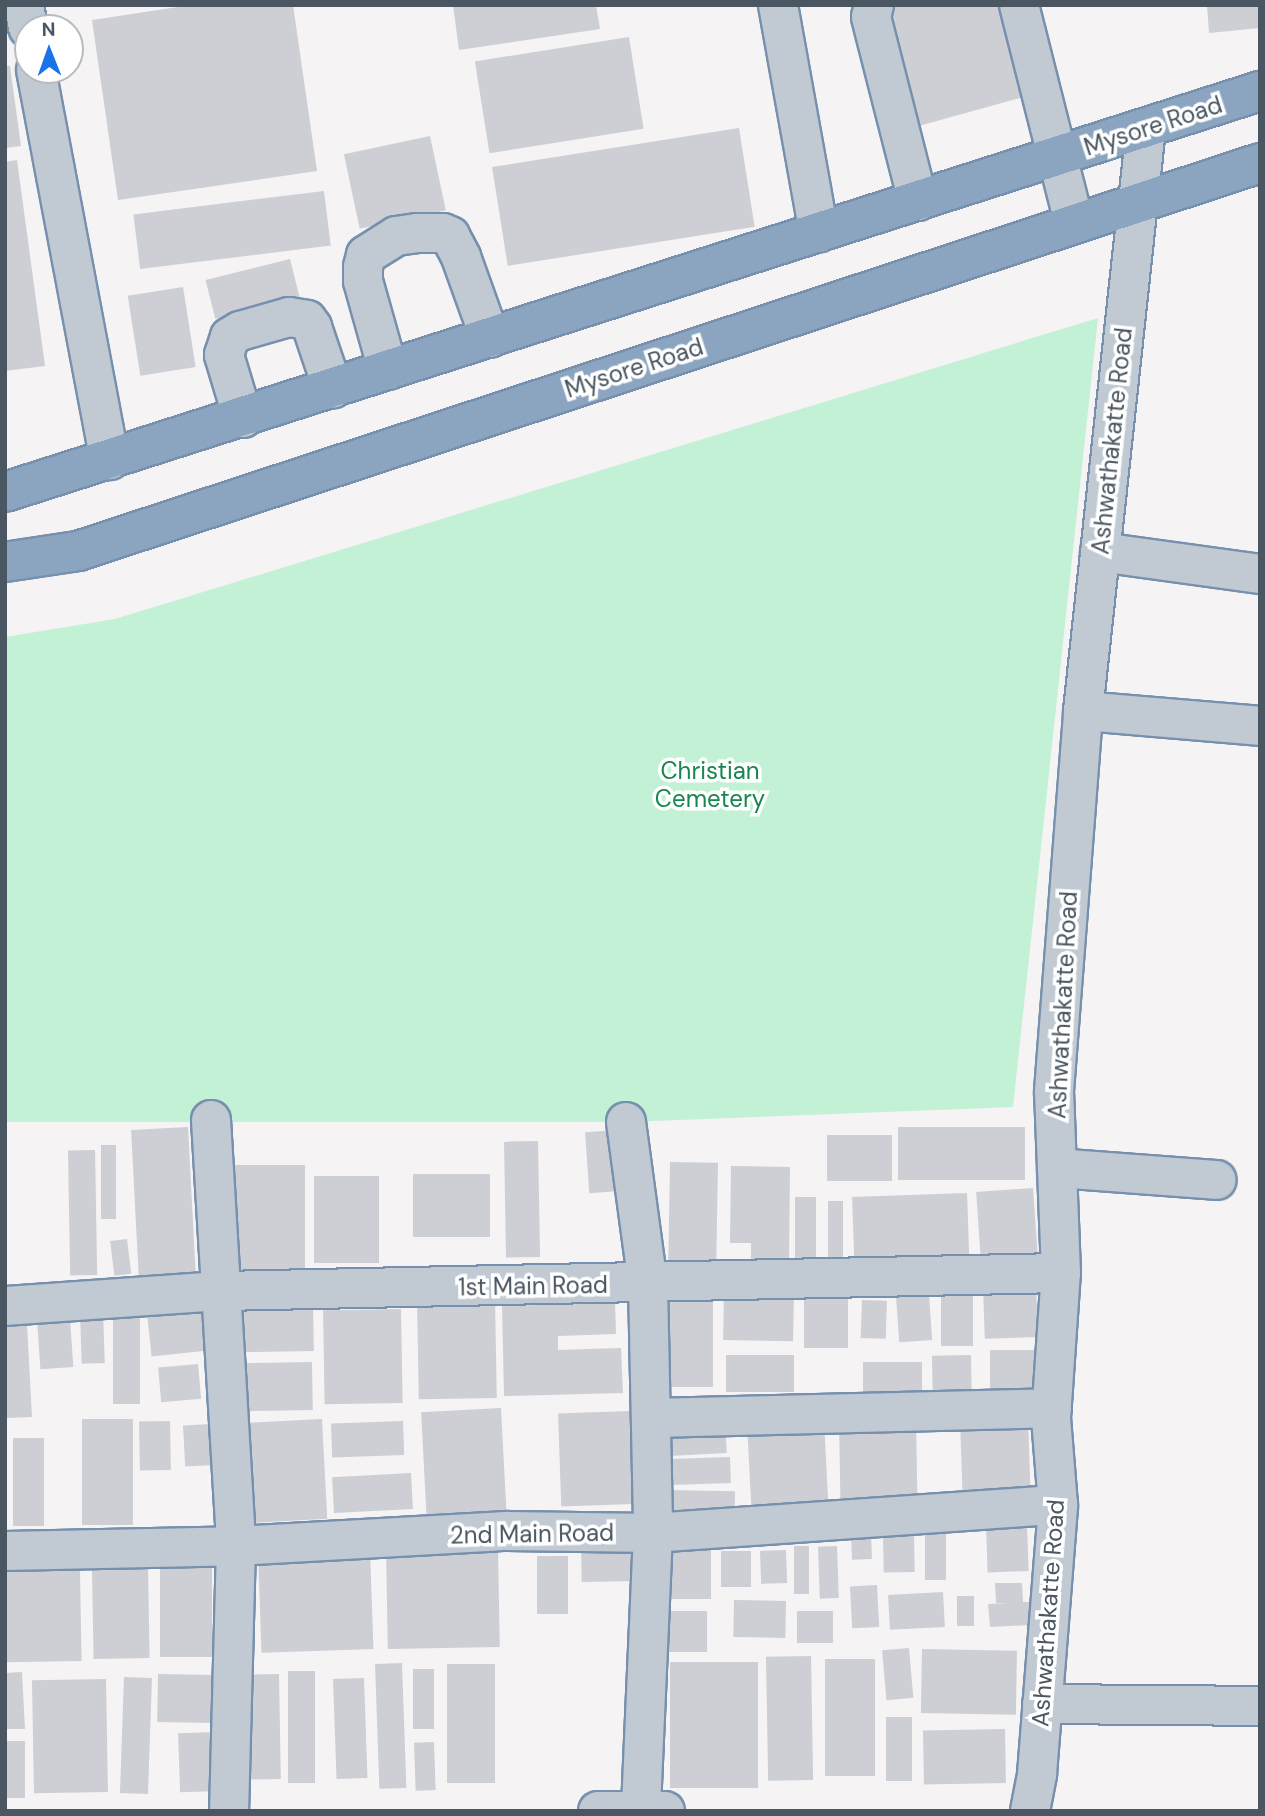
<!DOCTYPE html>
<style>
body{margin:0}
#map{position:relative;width:1265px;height:1816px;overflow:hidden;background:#f5f3f3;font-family:"DM Sans",sans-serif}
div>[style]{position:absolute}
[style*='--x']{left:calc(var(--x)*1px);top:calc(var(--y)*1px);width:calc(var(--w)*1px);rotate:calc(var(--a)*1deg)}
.green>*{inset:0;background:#c3f1d5}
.building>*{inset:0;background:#cdcfd5;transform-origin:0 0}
.roads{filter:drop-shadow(2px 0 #7690ad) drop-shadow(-2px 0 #7690ad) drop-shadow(0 2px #7690ad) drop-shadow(0 -2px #7690ad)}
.minor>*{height:38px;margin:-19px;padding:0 19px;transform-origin:19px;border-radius:19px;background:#c1cad2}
.highway>*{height:38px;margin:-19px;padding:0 19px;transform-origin:19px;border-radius:19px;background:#8ba5c1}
span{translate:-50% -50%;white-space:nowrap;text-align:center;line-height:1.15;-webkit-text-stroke:7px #fff;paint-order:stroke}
.street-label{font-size:24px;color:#4a5661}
.park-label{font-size:24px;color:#17864f}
.frame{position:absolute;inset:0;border:7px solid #4a5661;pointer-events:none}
.north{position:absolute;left:14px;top:14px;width:70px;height:70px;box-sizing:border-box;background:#fff;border:2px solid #b7bbc0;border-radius:50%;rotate:359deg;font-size:19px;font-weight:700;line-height:28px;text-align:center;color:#4a5661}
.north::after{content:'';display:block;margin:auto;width:24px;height:32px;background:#1a73e8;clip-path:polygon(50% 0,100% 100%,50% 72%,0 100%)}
</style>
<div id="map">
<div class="green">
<i style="clip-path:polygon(1098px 318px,1013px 1107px,626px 1122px,5px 1122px,5px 637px,115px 619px)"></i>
</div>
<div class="building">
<i style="clip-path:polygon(191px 5px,293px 5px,317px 171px,118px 200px,92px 20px)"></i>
<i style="clip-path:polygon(453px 5px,596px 5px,600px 29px,459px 50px)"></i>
<i style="clip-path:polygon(861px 5px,1005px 5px,1031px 95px,897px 132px)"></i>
<i style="clip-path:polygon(1207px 5px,1260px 5px,1260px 28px,1209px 33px)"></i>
<i style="left:629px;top:37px;width:93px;height:156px;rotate:81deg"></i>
<i style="clip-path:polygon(5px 66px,10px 66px,21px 146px,5px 148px)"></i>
<i style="left:739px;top:128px;width:100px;height:250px;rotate:81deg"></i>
<i style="left:430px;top:136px;width:76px;height:88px;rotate:78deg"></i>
<i style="clip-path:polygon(17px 160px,45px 366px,5px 371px,5px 162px)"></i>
<i style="left:324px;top:191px;width:55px;height:192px;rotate:83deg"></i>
<i style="left:290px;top:259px;width:40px;height:87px;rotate:76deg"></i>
<i style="left:183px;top:287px;width:81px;height:56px;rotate:81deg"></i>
<i style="left:188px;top:1127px;width:146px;height:57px;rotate:87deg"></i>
<i style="left:898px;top:1127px;width:127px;height:53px"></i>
<i style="left:618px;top:1130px;width:61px;height:33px;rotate:86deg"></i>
<i style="left:827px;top:1135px;width:65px;height:46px"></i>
<i style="left:538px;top:1141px;width:116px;height:34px;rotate:89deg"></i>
<i style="left:101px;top:1145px;width:15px;height:74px"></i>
<i style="left:95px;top:1150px;width:125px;height:27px;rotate:89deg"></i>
<i style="left:670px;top:1162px;width:48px;height:101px;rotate:1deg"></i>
<i style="left:229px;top:1165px;width:76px;height:108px"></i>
<i style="clip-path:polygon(731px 1166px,790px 1167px,789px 1263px,751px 1263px,751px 1243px,730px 1243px)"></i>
<i style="left:413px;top:1174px;width:77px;height:63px"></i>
<i style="left:314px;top:1176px;width:65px;height:87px"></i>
<i style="left:1033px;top:1188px;width:65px;height:57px;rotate:86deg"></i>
<i style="left:967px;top:1193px;width:61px;height:115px;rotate:88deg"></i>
<i style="left:816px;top:1197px;width:62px;height:21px;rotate:90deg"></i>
<i style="left:828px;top:1201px;width:15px;height:57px"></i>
<i style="left:127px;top:1239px;width:35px;height:17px;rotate:83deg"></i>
<i style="left:1036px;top:1286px;width:51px;height:53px;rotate:88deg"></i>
<i style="left:724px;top:1289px;width:70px;height:51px;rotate:1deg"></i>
<i style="left:941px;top:1289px;width:32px;height:57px"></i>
<i style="left:929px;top:1295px;width:45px;height:33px;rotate:86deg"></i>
<i style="left:670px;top:1296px;width:43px;height:91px"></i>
<i style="left:495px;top:1297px;width:101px;height:78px;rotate:89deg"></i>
<i style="left:848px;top:1298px;width:50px;height:44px;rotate:90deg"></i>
<i style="left:862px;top:1300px;width:25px;height:38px;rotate:2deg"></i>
<i style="left:313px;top:1303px;width:48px;height:74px;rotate:89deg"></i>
<i style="clip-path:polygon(615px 1303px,616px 1334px,558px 1336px,558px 1350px,621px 1348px,623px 1393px,504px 1396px,502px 1306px)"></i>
<i style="left:113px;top:1308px;width:27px;height:96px"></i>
<i style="left:401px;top:1309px;width:94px;height:78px;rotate:89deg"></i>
<i style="left:201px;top:1310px;width:41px;height:54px;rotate:84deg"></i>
<i style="left:103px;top:1313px;width:50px;height:23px;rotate:88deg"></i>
<i style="left:70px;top:1319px;width:48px;height:33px;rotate:86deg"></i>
<i style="clip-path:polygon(27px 1325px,32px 1417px,5px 1418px,5px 1326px)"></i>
<i style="left:990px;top:1350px;width:44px;height:43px"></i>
<i style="left:726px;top:1355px;width:68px;height:37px"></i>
<i style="left:971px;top:1355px;width:42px;height:39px;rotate:89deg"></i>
<i style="left:312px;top:1362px;width:48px;height:67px;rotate:89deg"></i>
<i style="left:863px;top:1362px;width:59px;height:35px"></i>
<i style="left:198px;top:1364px;width:35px;height:40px;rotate:85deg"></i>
<i style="left:501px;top:1408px;width:114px;height:80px;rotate:87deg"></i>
<i style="left:630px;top:1411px;width:93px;height:72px;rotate:88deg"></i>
<i style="left:82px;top:1419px;width:51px;height:106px"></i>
<i style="left:322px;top:1419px;width:100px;height:78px;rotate:87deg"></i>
<i style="left:1028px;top:1419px;width:72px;height:68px;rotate:88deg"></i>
<i style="left:725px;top:1420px;width:33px;height:62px;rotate:87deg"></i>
<i style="left:916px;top:1420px;width:77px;height:77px;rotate:89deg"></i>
<i style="left:170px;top:1421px;width:49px;height:31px;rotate:89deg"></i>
<i style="left:403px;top:1421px;width:34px;height:72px;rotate:88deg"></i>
<i style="left:824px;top:1421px;width:80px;height:77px;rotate:87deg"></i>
<i style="left:212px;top:1424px;width:41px;height:29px;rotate:87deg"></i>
<i style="left:13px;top:1438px;width:31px;height:88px"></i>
<i style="left:730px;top:1457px;width:26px;height:68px;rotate:88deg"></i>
<i style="left:411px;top:1473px;width:36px;height:79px;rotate:87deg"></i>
<i style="left:664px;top:1490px;width:71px;height:33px;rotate:1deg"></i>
<i style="left:1027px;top:1525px;width:46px;height:41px;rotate:88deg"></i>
<i style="left:925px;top:1530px;width:21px;height:50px"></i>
<i style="left:914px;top:1531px;width:41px;height:31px;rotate:89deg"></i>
<i style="left:871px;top:1532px;width:27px;height:20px;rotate:88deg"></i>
<i style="left:637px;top:1542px;width:39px;height:56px;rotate:89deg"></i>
<i style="left:672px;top:1542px;width:39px;height:57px"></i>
<i style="left:498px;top:1546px;width:101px;height:112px;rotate:89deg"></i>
<i style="left:794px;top:1546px;width:15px;height:48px"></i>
<i style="left:837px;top:1546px;width:52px;height:19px;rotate:88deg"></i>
<i style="left:370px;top:1550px;width:99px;height:112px;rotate:88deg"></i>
<i style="left:786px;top:1550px;width:33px;height:26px;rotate:88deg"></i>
<i style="left:721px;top:1551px;width:30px;height:36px"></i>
<i style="left:537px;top:1556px;width:31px;height:58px"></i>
<i style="left:212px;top:1565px;width:92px;height:52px;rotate:90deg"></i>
<i style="left:148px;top:1567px;width:91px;height:56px;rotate:89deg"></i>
<i style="left:80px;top:1570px;width:91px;height:75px;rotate:89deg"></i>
<i style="clip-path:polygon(995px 1583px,1022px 1583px,1023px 1602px,1029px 1602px,1030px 1625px,990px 1627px,988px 1604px,1008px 1603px,996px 1603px)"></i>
<i style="left:877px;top:1585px;width:42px;height:27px;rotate:87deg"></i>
<i style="left:943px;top:1592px;width:35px;height:55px;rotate:87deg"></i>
<i style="left:957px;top:1596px;width:17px;height:30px"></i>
<i style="left:734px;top:1600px;width:52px;height:37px;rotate:1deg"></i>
<i style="left:668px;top:1611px;width:39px;height:41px"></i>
<i style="left:797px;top:1611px;width:36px;height:32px"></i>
<i style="left:909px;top:1648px;width:50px;height:27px;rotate:85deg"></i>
<i style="left:922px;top:1649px;width:95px;height:64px;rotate:1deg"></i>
<i style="left:811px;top:1656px;width:124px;height:45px;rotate:89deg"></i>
<i style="left:825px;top:1659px;width:50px;height:117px"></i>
<i style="left:758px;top:1662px;width:126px;height:88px;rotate:90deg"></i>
<i style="left:402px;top:1663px;width:125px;height:27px;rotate:88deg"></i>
<i style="left:447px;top:1664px;width:48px;height:119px"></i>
<i style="left:413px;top:1669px;width:21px;height:60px"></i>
<i style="left:288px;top:1671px;width:27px;height:112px"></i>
<i style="clip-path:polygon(22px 1672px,25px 1729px,5px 1729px,5px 1673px)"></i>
<i style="left:279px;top:1674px;width:105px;height:30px;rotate:89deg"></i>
<i style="left:215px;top:1675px;width:48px;height:57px;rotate:91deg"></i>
<i style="left:124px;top:1677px;width:28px;height:116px;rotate:2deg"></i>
<i style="left:364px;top:1678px;width:100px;height:31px;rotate:88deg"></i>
<i style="left:106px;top:1679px;width:113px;height:74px;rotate:89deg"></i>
<i style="left:886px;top:1717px;width:26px;height:64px"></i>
<i style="left:1005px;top:1729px;width:54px;height:82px;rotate:89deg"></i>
<i style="left:217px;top:1732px;width:59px;height:39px;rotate:88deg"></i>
<i style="left:5px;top:1741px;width:20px;height:57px"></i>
<i style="left:434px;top:1742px;width:48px;height:20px;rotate:88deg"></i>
</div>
<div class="roads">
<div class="minor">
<i style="--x:24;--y:5;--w:23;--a:80"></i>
<i style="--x:778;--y:5;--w:231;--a:79.8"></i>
<i style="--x:874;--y:5;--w:12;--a:104"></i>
<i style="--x:871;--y:17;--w:190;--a:75.7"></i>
<i style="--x:1019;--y:5;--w:225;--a:75.8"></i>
<i style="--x:36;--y:70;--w:397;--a:79.3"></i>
<i style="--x:388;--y:370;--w:92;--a:-105.7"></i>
<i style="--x:363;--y:281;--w:14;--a:-90"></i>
<i style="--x:363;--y:267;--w:12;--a:-76"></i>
<i style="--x:366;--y:255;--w:36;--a:-32"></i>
<i style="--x:396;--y:236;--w:21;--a:-8"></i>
<i style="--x:417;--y:233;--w:26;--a:0"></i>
<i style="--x:443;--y:233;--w:8;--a:23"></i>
<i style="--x:450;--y:236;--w:24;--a:62"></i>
<i style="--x:461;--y:257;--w:86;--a:70.3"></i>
<i style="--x:243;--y:418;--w:66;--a:-106.8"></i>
<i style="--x:224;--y:355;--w:19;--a:-72"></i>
<i style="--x:230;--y:337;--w:12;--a:-31"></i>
<i style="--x:240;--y:331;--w:51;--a:-15.9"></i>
<i style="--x:289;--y:317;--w:18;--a:9"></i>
<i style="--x:307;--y:320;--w:9;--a:54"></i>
<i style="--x:312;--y:327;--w:65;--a:71.3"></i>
<i style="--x:1100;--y:552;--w:162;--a:7.8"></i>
<i style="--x:1083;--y:711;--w:178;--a:4.8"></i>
<i style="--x:211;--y:1120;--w:427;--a:86.6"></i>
<i style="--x:236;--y:1546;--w:265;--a:91.5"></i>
<i style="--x:626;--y:1122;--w:163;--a:82.3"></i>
<i style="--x:648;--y:1284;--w:249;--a:88.8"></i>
<i style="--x:653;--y:1533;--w:278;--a:92.5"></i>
<i style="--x:1057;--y:1168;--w:160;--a:4.3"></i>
<i style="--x:5;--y:1306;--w:218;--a:-4"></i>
<i style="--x:222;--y:1291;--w:839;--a:-1.23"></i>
<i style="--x:651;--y:1418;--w:401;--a:-1.4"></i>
<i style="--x:5;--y:1551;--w:231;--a:-1.2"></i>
<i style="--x:236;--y:1546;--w:271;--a:-3.2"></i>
<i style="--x:507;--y:1531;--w:146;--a:0.8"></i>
<i style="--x:653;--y:1533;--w:406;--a:-4"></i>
<i style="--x:1042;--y:1704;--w:218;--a:0.5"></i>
<i style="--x:598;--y:1811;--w:67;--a:0"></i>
<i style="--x:1030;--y:1811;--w:38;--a:-79"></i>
<i style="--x:1037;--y:1774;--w:270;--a:-85.5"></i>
<i style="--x:1058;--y:1505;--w:87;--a:-94.6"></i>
<i style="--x:1051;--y:1418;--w:145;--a:-86.1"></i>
<i style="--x:1061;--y:1273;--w:182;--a:-92.2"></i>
<i style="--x:1054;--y:1091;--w:381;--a:-85.6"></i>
<i style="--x:1083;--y:711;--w:586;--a:-83.83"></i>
</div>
<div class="highway">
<i style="--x:5;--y:492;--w:1318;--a:-17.72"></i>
<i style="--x:5;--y:562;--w:74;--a:-8.6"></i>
<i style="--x:78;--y:551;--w:1244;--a:-18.17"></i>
</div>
</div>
<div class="street-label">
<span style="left:1153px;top:126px;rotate:-18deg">Mysore Road</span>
<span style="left:634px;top:368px;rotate:-18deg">Mysore Road</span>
<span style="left:1112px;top:441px;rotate:-84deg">Ashwathakatte Road</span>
<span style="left:1063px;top:1005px;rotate:-87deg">Ashwathakatte Road</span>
<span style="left:533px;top:1286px;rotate:-1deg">1st Main Road</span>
<span style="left:532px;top:1534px;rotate:-1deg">2nd Main Road</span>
<span style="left:1048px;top:1613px;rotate:-86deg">Ashwathakatte Road</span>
</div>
<div class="park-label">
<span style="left:710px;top:785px">Christian<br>Cemetery</span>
</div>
<div class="frame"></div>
<div class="north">N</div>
</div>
